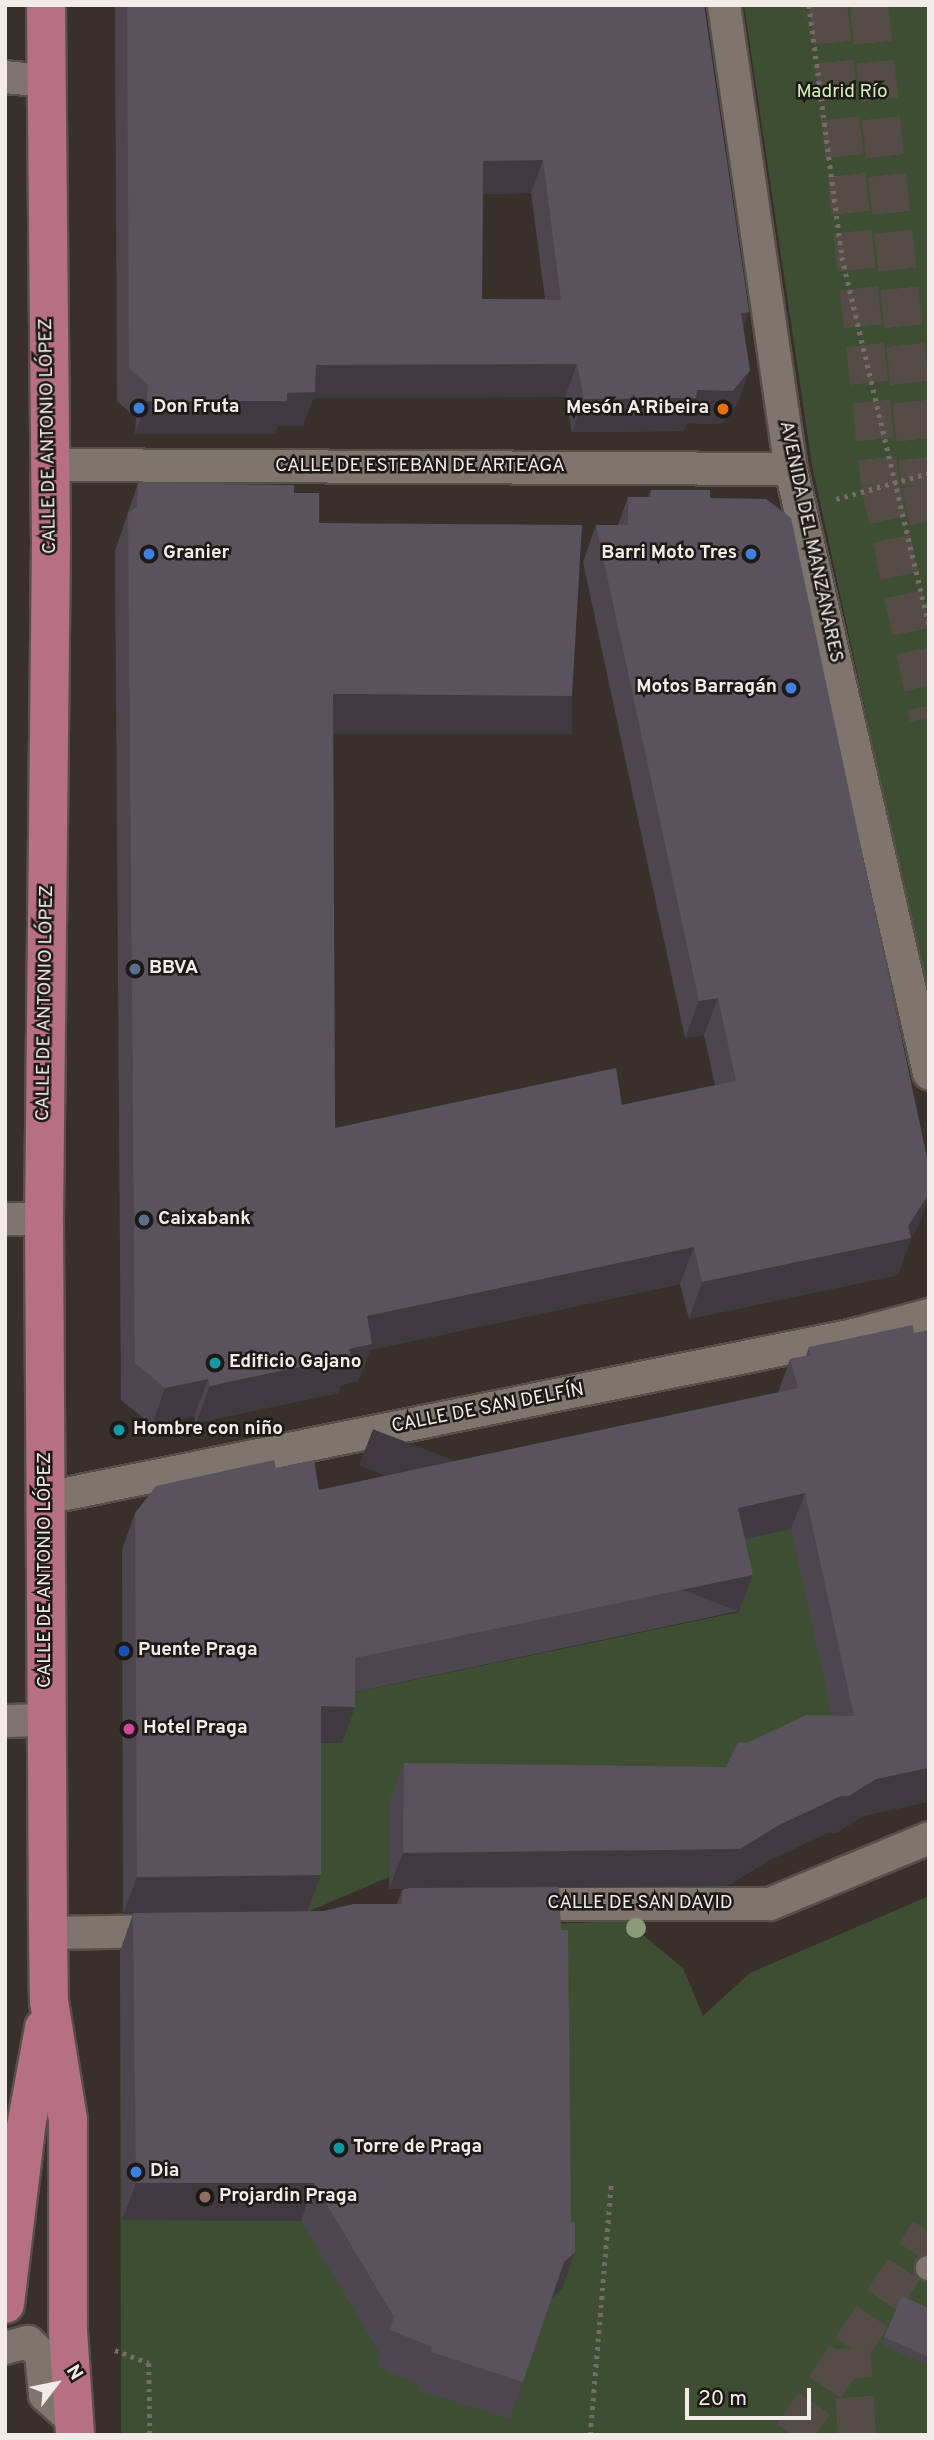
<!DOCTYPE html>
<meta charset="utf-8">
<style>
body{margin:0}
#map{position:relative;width:934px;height:2440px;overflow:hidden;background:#39302b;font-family:Overpass,sans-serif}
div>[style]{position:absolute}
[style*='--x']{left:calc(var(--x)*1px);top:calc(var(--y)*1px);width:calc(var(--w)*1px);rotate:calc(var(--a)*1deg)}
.green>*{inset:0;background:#3e4e33}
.motorway-tunnel>*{height:38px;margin-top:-19px;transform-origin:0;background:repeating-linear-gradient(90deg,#554c47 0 38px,transparent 0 57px)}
.path>*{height:4.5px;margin-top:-2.25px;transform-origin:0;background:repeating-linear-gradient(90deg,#746c67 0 3.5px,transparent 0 8.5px)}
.roads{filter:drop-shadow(2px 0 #574f4a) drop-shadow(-2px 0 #574f4a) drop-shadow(0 2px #574f4a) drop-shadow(0 -2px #574f4a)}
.pedestrian>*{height:24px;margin:-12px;padding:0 12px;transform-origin:12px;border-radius:12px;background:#7f746e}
.minor>*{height:32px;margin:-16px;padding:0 16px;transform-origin:16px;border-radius:16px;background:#7f746e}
.primary>*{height:38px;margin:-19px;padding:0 19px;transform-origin:19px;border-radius:19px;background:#b76f83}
.trees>*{width:20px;height:20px;margin:-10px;border-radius:50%;background:#8c9a79}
.wall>*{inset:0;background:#4c474f}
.shaded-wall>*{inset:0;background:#3e3a40;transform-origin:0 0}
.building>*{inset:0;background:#58535c}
.dots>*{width:19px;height:19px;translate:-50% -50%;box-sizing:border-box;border:4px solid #1d1917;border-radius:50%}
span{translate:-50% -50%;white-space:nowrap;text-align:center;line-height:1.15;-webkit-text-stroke:5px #1d1917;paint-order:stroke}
.park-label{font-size:19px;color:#cff0b8}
.poi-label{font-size:19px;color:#f2ece8;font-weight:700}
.left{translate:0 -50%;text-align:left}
.right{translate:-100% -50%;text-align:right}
.street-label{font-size:19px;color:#f2ece8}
.frame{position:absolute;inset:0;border:7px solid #f2ece8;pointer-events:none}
.north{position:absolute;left:21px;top:2349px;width:70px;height:70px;-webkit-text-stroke:5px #1d1917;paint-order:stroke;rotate:58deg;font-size:19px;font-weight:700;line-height:28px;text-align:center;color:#f2ece8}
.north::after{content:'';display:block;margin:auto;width:24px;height:32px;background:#f2ece8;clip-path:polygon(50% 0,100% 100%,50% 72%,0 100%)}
.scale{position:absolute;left:685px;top:2388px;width:126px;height:32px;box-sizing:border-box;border:4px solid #f2ece8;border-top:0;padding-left:9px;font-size:21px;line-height:24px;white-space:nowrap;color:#f2ece8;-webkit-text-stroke:5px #1d1917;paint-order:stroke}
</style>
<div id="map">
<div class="green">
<i style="clip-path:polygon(744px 5px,929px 5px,929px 1005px,812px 465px)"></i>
<i style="clip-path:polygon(794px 1472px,841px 1756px,389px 1877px,307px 1912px,308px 1743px,332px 1697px,739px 1612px,724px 1544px)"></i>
<i style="clip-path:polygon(929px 1896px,929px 2435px,121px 2435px,120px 1941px,626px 1921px,683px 1968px,703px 2016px,750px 1973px)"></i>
</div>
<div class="motorway-tunnel">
<i style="--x:828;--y:5;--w:481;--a:83.8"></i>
<i style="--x:880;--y:483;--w:240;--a:78.2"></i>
<i style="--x:869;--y:5;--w:482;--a:83.9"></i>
<i style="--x:920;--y:484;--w:40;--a:77"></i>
<i style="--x:793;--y:2435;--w:105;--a:-56.3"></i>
<i style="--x:857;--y:2435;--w:87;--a:-93.9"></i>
<i style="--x:851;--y:2348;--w:140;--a:-56.1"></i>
</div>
<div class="path">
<i style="--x:809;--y:5;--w:254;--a:82.5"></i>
<i style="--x:842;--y:257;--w:377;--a:76.7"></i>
<i style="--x:836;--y:499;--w:97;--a:-15.6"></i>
<i style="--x:115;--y:2350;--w:36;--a:21"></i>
<i style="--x:149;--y:2363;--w:72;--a:89.2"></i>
<i style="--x:590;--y:2435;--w:253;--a:-85.2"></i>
</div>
<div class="roads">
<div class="pedestrian">
<i style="--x:928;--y:2268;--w:1;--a:0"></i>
</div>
<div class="minor">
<i style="--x:724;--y:5;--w:469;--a:81.8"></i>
<i style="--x:791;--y:469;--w:620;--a:77.13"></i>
<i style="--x:5;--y:77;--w:41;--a:5.6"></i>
<i style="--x:49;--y:465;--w:742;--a:0.31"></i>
<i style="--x:5;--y:1219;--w:39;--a:0"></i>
<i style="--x:46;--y:1498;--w:824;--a:-11.41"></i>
<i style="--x:854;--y:1335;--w:78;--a:-14.9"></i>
<i style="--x:5;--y:1721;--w:42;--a:-1.4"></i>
<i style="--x:518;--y:1904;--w:252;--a:0"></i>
<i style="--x:770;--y:1904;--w:172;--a:-22.5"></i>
<i style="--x:48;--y:1933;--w:121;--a:-0.9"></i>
<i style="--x:5;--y:2348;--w:24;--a:-15"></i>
<i style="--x:28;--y:2342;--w:18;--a:43"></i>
<i style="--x:41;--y:2354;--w:41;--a:84.4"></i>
<i style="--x:45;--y:2395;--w:38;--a:42"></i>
</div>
<div class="primary">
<i style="--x:46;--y:5;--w:536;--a:89.47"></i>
<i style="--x:51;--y:541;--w:678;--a:90.59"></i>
<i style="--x:44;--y:1219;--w:714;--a:89.68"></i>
<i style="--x:48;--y:1933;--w:68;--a:89.2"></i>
<i style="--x:49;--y:2001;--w:121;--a:80.9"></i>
<i style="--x:68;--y:2120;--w:211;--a:90"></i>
<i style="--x:68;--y:2331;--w:104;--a:86.1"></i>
<i style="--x:5;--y:2304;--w:178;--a:-83.2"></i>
<i style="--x:26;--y:2127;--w:101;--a:-79.7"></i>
</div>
</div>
<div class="trees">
<i style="left:636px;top:1928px"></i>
</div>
<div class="wall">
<i style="clip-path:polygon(evenodd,115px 5px,704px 5px,749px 312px,743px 327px,738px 403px,721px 424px,687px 423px,684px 431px,572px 432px,565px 397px,313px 398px,303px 426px,278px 426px,275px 434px,135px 434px,136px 418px,117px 401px,115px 5px,531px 193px,545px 299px,482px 299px,483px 194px,531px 193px)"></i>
<i style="clip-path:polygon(138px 483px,294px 493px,319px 523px,558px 733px,333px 731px,335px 1128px,622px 1105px,715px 1085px,704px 1035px,685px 1038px,583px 562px,596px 525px,618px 525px,628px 497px,648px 497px,651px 490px,710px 498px,919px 1224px,911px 1237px,898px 1275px,689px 1319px,680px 1284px,370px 1350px,358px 1381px,341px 1385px,338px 1393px,196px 1423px,194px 1416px,152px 1425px,121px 1400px,115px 551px)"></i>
<i style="clip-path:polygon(evenodd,809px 1347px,927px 1802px,863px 1816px,836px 1833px,827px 1833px,768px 1861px,727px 1886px,559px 1888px,571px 2222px,575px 2252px,562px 2289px,552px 2298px,510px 2419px,417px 2390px,419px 2384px,377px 2367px,380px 2354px,301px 2221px,122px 2220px,120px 1951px,133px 1914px,123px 1914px,122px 1550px,135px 1513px,276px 1468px,319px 1490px,778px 1393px,790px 1359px,806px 1356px,809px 1347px,791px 1529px,832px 1716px,747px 1743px,726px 1767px,404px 1763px,390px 1799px,389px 1889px,406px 1889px,402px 1890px,397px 1904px,324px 1911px,308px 1911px,321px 1743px,342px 1743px,355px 1707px,355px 1692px,739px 1611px,753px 1575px,745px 1540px,791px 1529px)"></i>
<i style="clip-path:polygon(929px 2308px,929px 2366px,882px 2345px,884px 2337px)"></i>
</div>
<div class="shaded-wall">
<i style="clip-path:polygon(543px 160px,531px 193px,471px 194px,483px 161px)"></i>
<i style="clip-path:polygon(749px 312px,737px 345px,741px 313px)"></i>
<i style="clip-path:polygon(364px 364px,577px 364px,565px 397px,313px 398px,303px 426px,278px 426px,275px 434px,135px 434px,147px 401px,287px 393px,316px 365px)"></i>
<i style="clip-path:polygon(750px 370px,738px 403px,721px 424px,687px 423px,684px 431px,572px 432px,584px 399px,697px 390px)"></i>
<i style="left:333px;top:694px;width:239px;height:40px"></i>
<i style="clip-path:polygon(718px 998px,704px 1035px,685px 1038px,699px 1001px)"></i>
<i style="clip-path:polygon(929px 1194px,929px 1198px,919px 1224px,911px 1238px,898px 1275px,689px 1319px,702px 1282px,908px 1226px)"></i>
<i style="clip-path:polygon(694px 1247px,680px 1284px,370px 1350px,358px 1381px,341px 1385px,338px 1393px,196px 1423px,210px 1386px,349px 1349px,367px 1316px)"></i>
<i style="clip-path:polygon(208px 1379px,194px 1416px,152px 1425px,165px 1388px)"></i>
<i style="clip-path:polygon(805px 1493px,791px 1529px,724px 1544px,738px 1508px)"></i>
<i style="left:753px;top:1575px;width:39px;height:407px;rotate:111deg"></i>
<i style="clip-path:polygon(321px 1706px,355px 1707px,342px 1743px,308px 1743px)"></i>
<i style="clip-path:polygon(929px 1768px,929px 1796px,927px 1802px,863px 1816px,836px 1833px,827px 1833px,768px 1861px,727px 1886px,389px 1889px,403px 1853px,781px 1824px,876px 1779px)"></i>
<i style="clip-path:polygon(321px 1875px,307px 1912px,123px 1914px,137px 1877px)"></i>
<i style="clip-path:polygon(136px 2183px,314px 2183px,301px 2221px,122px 2220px)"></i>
<i style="clip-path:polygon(575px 2252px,562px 2289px,551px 2299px,564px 2262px)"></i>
</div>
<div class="building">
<i style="clip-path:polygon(evenodd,127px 5px,704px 5px,749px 312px,741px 313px,750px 370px,733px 391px,697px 390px,696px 398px,584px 399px,577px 364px,316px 365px,315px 392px,287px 393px,287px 401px,147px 401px,148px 385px,129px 368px,127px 5px,543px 160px,561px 300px,482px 299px,483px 161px,543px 160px)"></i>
<i style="clip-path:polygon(138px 483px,294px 485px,294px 493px,319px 493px,319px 523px,582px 525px,572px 696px,333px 694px,335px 1128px,616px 1068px,622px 1105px,736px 1081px,718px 998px,699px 1001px,596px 525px,628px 525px,628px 497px,651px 497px,651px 490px,710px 490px,710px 498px,766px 499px,791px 518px,929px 1167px,929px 1194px,908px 1226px,911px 1238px,702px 1282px,694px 1247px,367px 1316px,372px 1344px,349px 1349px,351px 1356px,210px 1386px,208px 1379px,165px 1388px,135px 1363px,128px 513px,137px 507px)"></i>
<i style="clip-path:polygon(913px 1325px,914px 1333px,929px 1330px,929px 1768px,876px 1779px,849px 1796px,841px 1796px,781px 1824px,740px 1849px,403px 1853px,404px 1763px,726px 1767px,738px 1742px,747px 1743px,806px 1715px,854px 1716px,805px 1493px,738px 1508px,753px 1575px,355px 1658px,355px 1707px,321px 1706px,321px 1875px,137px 1877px,135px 1513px,156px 1486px,274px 1460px,276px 1468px,314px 1460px,319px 1490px,798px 1388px,790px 1359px,811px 1355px,809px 1347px)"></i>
<i style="clip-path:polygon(559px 1887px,561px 1930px,568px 1930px,571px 2222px,575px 2222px,575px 2252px,564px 2262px,523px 2382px,431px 2352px,432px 2347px,390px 2330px,394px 2317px,314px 2183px,136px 2183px,133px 1913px,324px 1911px,353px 1904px,402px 1904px,402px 1890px,410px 1888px)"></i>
<i style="clip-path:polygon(902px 2296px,929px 2308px,929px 2357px,884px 2337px)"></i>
</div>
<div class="dots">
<i style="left:139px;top:408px;background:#3f7fe0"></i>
<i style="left:723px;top:409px;background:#e8710a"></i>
<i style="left:149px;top:554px;background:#3f7fe0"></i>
<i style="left:751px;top:554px;background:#3f7fe0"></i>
<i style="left:791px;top:688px;background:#3f7fe0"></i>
<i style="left:135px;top:969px;background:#5c6f8a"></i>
<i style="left:144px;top:1220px;background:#5c6f8a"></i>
<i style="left:215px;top:1363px;background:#0f9aa8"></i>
<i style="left:119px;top:1430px;background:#0f9aa8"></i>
<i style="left:124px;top:1651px;background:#1a4fb4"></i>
<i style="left:129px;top:1729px;background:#d1479c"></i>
<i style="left:339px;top:2148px;background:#0f9aa8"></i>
<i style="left:136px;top:2172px;background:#3f7fe0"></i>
<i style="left:205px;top:2197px;background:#8d6e63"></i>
</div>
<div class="park-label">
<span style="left:842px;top:93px">Madrid Río</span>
</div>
<div class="poi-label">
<span class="left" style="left:153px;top:408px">Don Fruta</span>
<span class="right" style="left:709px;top:409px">Mesón A'Ribeira</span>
<span class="left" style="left:163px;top:554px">Granier</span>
<span class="right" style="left:737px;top:554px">Barri Moto Tres</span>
<span class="right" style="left:777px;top:688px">Motos Barragán</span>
<span class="left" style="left:149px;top:969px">BBVA</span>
<span class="left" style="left:158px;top:1220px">Caixabank</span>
<span class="left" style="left:229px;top:1363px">Edificio Gajano</span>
<span class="left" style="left:133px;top:1430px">Hombre con niño</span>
<span class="left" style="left:138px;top:1651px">Puente Praga</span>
<span class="left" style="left:143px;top:1729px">Hotel Praga</span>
<span class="left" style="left:353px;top:2148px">Torre de Praga</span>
<span class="left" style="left:150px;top:2172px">Dia</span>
<span class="left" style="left:219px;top:2197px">Projardin Praga</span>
</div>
<div class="street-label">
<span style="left:49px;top:436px;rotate:-91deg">CALLE DE ANTONIO LÓPEZ</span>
<span style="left:420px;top:467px">CALLE DE ESTEBAN DE ARTEAGA</span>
<span style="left:810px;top:542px;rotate:78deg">AVENIDA DEL MANZANARES</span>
<span style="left:46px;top:1003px;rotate:-89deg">CALLE DE ANTONIO LÓPEZ</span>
<span style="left:488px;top:1409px;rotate:-11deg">CALLE DE SAN DELFÍN</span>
<span style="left:46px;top:1570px;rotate:-90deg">CALLE DE ANTONIO LÓPEZ</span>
<span style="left:640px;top:1904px">CALLE DE SAN DAVID</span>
</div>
<div class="frame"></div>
<div class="north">N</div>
<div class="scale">20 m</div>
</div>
